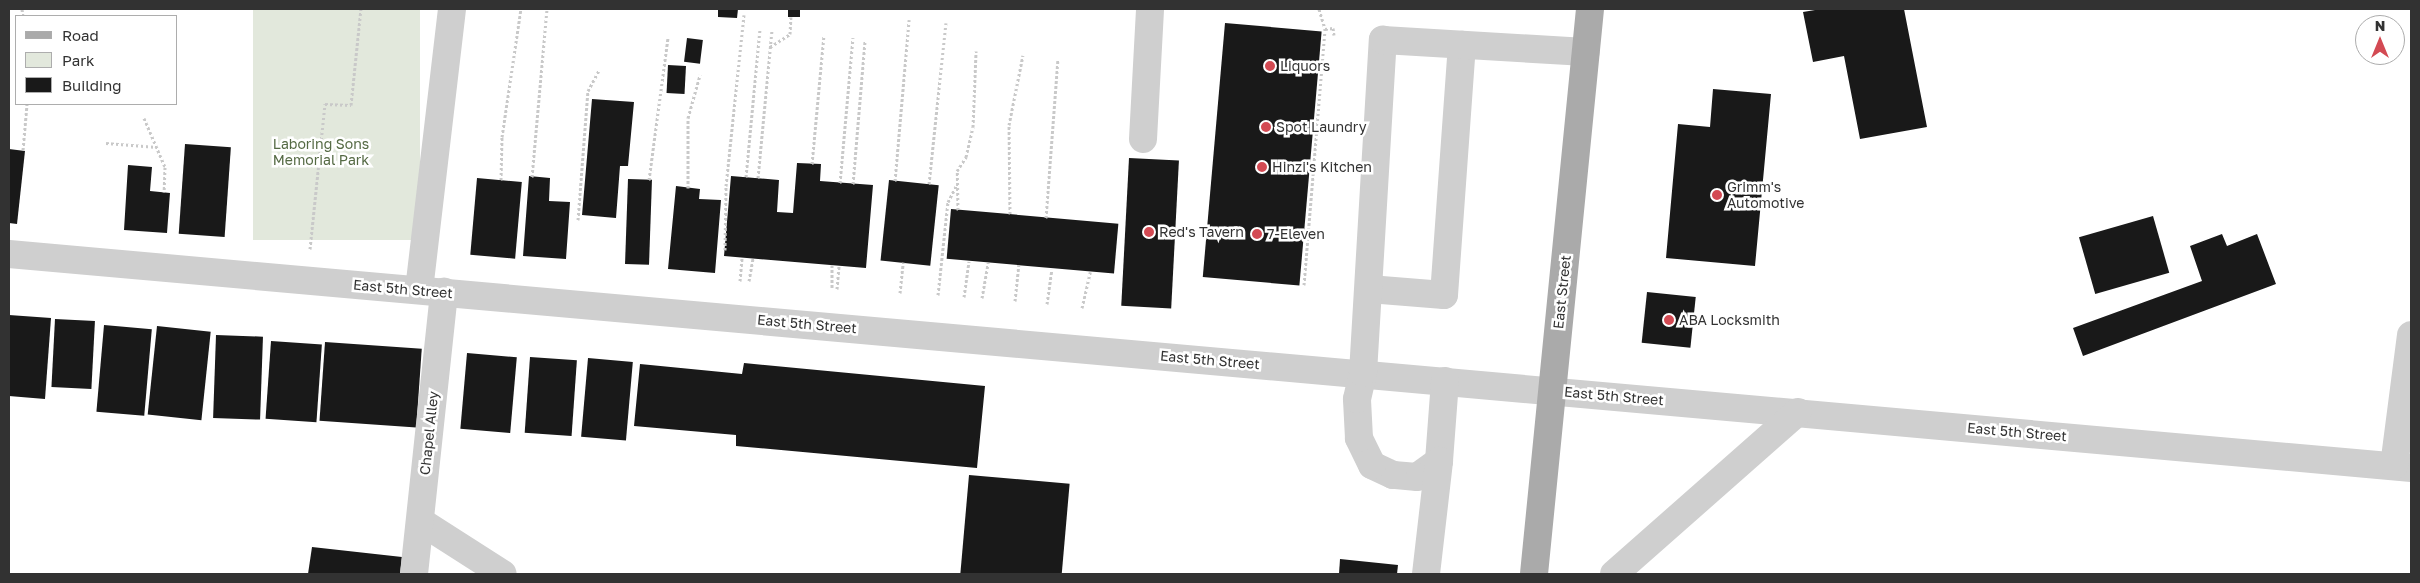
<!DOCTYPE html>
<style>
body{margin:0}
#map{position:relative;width:2420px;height:583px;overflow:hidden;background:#fff;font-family:"Golos Text",sans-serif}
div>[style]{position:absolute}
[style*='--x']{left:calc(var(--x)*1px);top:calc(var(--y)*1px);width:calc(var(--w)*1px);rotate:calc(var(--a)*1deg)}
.green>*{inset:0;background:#e2e8dc;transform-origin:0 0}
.building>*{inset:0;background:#191919;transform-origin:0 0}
.path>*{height:3px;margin-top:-1.5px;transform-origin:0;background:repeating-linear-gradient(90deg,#c9c9c9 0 2.5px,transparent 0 5px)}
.minor>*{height:28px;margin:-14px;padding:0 14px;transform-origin:14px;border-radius:14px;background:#cfcfcf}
.major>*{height:28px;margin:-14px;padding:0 14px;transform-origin:14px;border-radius:14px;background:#aaa}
.dots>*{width:14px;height:14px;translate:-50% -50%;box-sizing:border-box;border:2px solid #fff;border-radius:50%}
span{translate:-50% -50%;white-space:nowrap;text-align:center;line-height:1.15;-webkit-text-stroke:5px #fff;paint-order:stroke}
.poi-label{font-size:14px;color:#323232}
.left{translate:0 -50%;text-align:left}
.park-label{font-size:14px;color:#556a44}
.street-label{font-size:14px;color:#323232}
.frame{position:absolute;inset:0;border:10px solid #323232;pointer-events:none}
.legend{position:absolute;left:15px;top:15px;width:162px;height:90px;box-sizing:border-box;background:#fff;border:1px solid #adadad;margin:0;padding:6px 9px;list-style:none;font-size:15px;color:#323232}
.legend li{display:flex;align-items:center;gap:10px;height:25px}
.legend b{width:25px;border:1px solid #adadad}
.north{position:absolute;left:2355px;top:15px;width:50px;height:50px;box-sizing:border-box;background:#fff;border:1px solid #adadad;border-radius:50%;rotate:0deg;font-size:14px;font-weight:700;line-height:20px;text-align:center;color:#323232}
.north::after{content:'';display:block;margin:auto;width:18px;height:22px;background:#d34a53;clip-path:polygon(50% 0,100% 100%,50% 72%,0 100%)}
</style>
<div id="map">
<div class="green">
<i style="left:253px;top:9px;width:167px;height:231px"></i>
</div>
<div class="building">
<i style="clip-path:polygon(718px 9px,738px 9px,737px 18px,718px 17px)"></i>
<i style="left:788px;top:9px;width:12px;height:8px"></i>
<i style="clip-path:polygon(1821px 9px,1904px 9px,1927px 127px,1860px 139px,1844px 56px,1813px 62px,1803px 12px)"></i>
<i style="left:1225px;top:23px;width:97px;height:255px;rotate:5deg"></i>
<i style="left:687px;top:38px;width:16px;height:24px;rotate:7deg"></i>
<i style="left:668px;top:65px;width:18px;height:28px;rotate:3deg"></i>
<i style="clip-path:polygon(1713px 89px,1771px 94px,1755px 266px,1666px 258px,1678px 124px,1710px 127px)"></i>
<i style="clip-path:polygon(592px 99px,634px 102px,628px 166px,620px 166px,616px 218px,582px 215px)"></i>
<i style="left:185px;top:144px;width:46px;height:90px;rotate:4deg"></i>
<i style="clip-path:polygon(9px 149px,25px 151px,17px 224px,9px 223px)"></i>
<i style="left:1129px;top:158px;width:50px;height:148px;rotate:3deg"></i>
<i style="clip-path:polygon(797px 163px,821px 164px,820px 181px,873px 185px,866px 268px,724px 256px,731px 176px,779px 180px,777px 212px,793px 213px)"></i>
<i style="clip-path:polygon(128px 165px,152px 167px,150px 191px,170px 193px,167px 233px,124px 230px)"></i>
<i style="clip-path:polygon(529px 176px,550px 178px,549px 201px,570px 202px,566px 259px,523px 256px)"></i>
<i style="left:477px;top:178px;width:45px;height:77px;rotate:5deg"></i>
<i style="left:628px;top:179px;width:24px;height:85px;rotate:2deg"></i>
<i style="left:889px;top:180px;width:50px;height:81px;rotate:6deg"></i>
<i style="clip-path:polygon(676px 186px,700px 189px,699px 199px,721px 200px,715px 273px,668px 269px)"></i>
<i style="left:951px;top:209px;width:168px;height:50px;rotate:5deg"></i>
<i style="left:2153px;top:216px;width:59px;height:77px;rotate:74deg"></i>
<i style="clip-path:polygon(2222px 234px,2227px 246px,2257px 234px,2276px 284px,2083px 356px,2073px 328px,2202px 281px,2190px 246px)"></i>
<i style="left:1647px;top:292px;width:49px;height:51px;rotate:6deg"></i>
<i style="clip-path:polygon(9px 315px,51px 318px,45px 399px,9px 396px)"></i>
<i style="left:55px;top:319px;width:40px;height:68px;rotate:3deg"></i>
<i style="left:104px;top:325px;width:48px;height:87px;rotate:5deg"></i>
<i style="left:157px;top:326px;width:54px;height:89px;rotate:6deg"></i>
<i style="left:216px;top:335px;width:47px;height:83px;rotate:2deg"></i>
<i style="left:271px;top:341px;width:51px;height:78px;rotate:4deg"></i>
<i style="left:325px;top:342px;width:97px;height:79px;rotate:4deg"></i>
<i style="left:467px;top:353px;width:50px;height:76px;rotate:5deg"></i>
<i style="left:530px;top:357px;width:47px;height:76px;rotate:4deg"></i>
<i style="left:588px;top:358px;width:45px;height:79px;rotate:5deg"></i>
<i style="clip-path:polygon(744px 363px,985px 386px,977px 468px,736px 446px,736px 435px,634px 426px,640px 364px,742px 374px)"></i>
<i style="left:969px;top:475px;width:101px;height:99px;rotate:5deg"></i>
<i style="clip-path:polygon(312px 547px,402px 557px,400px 574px,308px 574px)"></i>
<i style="clip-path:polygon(1340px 559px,1398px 565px,1397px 574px,1339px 574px)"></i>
</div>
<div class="path">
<i style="--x:22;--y:9;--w:7;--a:82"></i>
<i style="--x:1319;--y:9;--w:21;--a:73"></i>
<i style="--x:1325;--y:29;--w:8;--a:-7"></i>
<i style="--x:1333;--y:28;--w:7;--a:82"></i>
<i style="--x:770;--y:47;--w:24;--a:-33"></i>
<i style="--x:790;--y:34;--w:17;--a:-87"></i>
<i style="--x:144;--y:118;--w:53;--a:66.8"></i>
<i style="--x:165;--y:167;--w:25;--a:92"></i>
<i style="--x:106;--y:143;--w:51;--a:4.5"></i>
<i style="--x:23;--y:150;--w:46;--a:-85"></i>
<i style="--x:812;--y:164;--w:130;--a:-84.7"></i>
<i style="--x:532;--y:177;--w:169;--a:-84.9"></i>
<i style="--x:746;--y:177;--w:149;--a:-84.6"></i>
<i style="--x:758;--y:178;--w:148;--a:-84.6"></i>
<i style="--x:501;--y:180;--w:43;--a:-88.7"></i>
<i style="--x:502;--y:137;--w:129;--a:-81.6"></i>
<i style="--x:649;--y:180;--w:144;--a:-82.4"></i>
<i style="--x:895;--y:181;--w:162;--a:-85"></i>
<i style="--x:840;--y:183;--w:146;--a:-84.9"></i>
<i style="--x:853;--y:184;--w:144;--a:-85.2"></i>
<i style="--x:929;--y:184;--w:162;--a:-84"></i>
<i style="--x:688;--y:188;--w:70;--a:-90"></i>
<i style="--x:688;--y:118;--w:45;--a:-74.4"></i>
<i style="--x:958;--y:210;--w:39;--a:-91"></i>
<i style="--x:957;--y:171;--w:17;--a:-57"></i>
<i style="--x:966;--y:157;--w:31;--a:-77"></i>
<i style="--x:973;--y:127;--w:76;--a:-87.7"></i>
<i style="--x:1010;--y:214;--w:89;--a:-90.6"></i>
<i style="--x:1009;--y:125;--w:71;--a:-78.7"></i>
<i style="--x:1046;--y:218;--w:159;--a:-85.7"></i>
<i style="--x:578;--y:220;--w:129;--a:-85.6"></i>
<i style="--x:588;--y:91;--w:24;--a:-62"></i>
<i style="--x:310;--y:249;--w:146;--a:-84.1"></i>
<i style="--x:325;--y:104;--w:26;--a:2"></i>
<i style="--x:351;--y:105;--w:97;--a:-84.1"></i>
<i style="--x:725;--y:250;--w:64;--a:-89.1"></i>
<i style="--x:726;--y:186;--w:172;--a:-84"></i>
<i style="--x:832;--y:265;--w:23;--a:90"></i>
<i style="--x:740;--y:281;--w:23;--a:-85"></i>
<i style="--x:749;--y:281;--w:23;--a:-80"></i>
<i style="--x:1304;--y:285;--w:257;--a:-85.3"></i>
<i style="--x:837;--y:289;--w:23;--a:-85"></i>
<i style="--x:900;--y:293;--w:31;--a:-84"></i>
<i style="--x:938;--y:295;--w:94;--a:-83.9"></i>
<i style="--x:948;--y:202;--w:18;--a:-63"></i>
<i style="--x:964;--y:297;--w:36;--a:-82"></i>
<i style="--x:982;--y:298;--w:36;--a:-80"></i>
<i style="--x:1015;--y:301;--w:36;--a:-84"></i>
<i style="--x:1047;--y:304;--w:35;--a:-82"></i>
<i style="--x:1082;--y:308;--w:37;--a:-77"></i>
</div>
<div class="minor">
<i style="--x:1143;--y:139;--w:130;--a:-86.9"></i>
<i style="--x:9;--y:254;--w:2412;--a:5.09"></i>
<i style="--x:1369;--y:289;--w:75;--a:4.6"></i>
<i style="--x:1444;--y:295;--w:251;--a:-85.9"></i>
<i style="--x:419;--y:290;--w:283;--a:-83.3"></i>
<i style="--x:1445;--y:381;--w:80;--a:94.3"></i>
<i style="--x:1439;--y:461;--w:27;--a:144"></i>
<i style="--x:1417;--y:477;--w:24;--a:-175"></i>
<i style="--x:1393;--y:475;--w:23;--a:-155"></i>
<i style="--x:1372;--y:465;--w:30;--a:-116"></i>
<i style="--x:1359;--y:438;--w:39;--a:-93"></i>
<i style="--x:1357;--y:399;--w:27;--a:-77"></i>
<i style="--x:1363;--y:373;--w:334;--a:-86.6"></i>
<i style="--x:1383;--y:40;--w:203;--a:3.4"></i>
<i style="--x:2394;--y:466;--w:132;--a:-82.6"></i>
<i style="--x:420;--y:521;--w:98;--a:32.6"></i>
<i style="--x:414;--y:574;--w:284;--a:-83.9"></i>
<i style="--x:1426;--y:574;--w:114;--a:-83.4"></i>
<i style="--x:1614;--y:574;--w:245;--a:-41.4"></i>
</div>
<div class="major">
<i style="--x:1534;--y:574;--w:568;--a:-84.34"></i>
</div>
<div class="dots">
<i style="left:1270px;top:66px;background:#d34a53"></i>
<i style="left:1266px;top:127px;background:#d34a53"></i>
<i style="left:1262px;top:167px;background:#d34a53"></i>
<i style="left:1717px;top:195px;background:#d34a53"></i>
<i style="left:1149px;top:232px;background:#d34a53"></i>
<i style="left:1257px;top:234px;background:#d34a53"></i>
<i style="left:1669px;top:320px;background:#d34a53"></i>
</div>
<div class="poi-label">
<span class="left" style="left:1280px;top:66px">Liquors</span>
<span class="left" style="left:1276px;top:127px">Spot Laundry</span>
<span class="left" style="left:1272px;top:167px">Hinzi's Kitchen</span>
<span class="left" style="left:1727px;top:195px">Grimm's<br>Automotive</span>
<span class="left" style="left:1159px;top:232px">Red's Tavern</span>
<span class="left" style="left:1267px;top:234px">7-Eleven</span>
<span class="left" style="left:1679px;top:320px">ABA Locksmith</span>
</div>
<div class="park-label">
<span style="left:321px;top:152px">Laboring Sons<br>Memorial Park</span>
</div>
<div class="street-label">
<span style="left:403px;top:289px;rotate:5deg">East 5th Street</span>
<span style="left:1562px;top:292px;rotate:-84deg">East Street</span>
<span style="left:807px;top:324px;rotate:5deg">East 5th Street</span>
<span style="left:1210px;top:360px;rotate:5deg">East 5th Street</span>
<span style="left:1614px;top:396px;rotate:5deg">East 5th Street</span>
<span style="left:2017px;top:432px;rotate:5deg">East 5th Street</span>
<span style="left:429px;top:433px;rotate:-84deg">Chapel Alley</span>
</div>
<div class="frame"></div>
<ul class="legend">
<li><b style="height:6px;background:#aaa"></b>Road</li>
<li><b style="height:14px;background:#e2e8dc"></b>Park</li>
<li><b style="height:14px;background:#191919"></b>Building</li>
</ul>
<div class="north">N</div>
</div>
